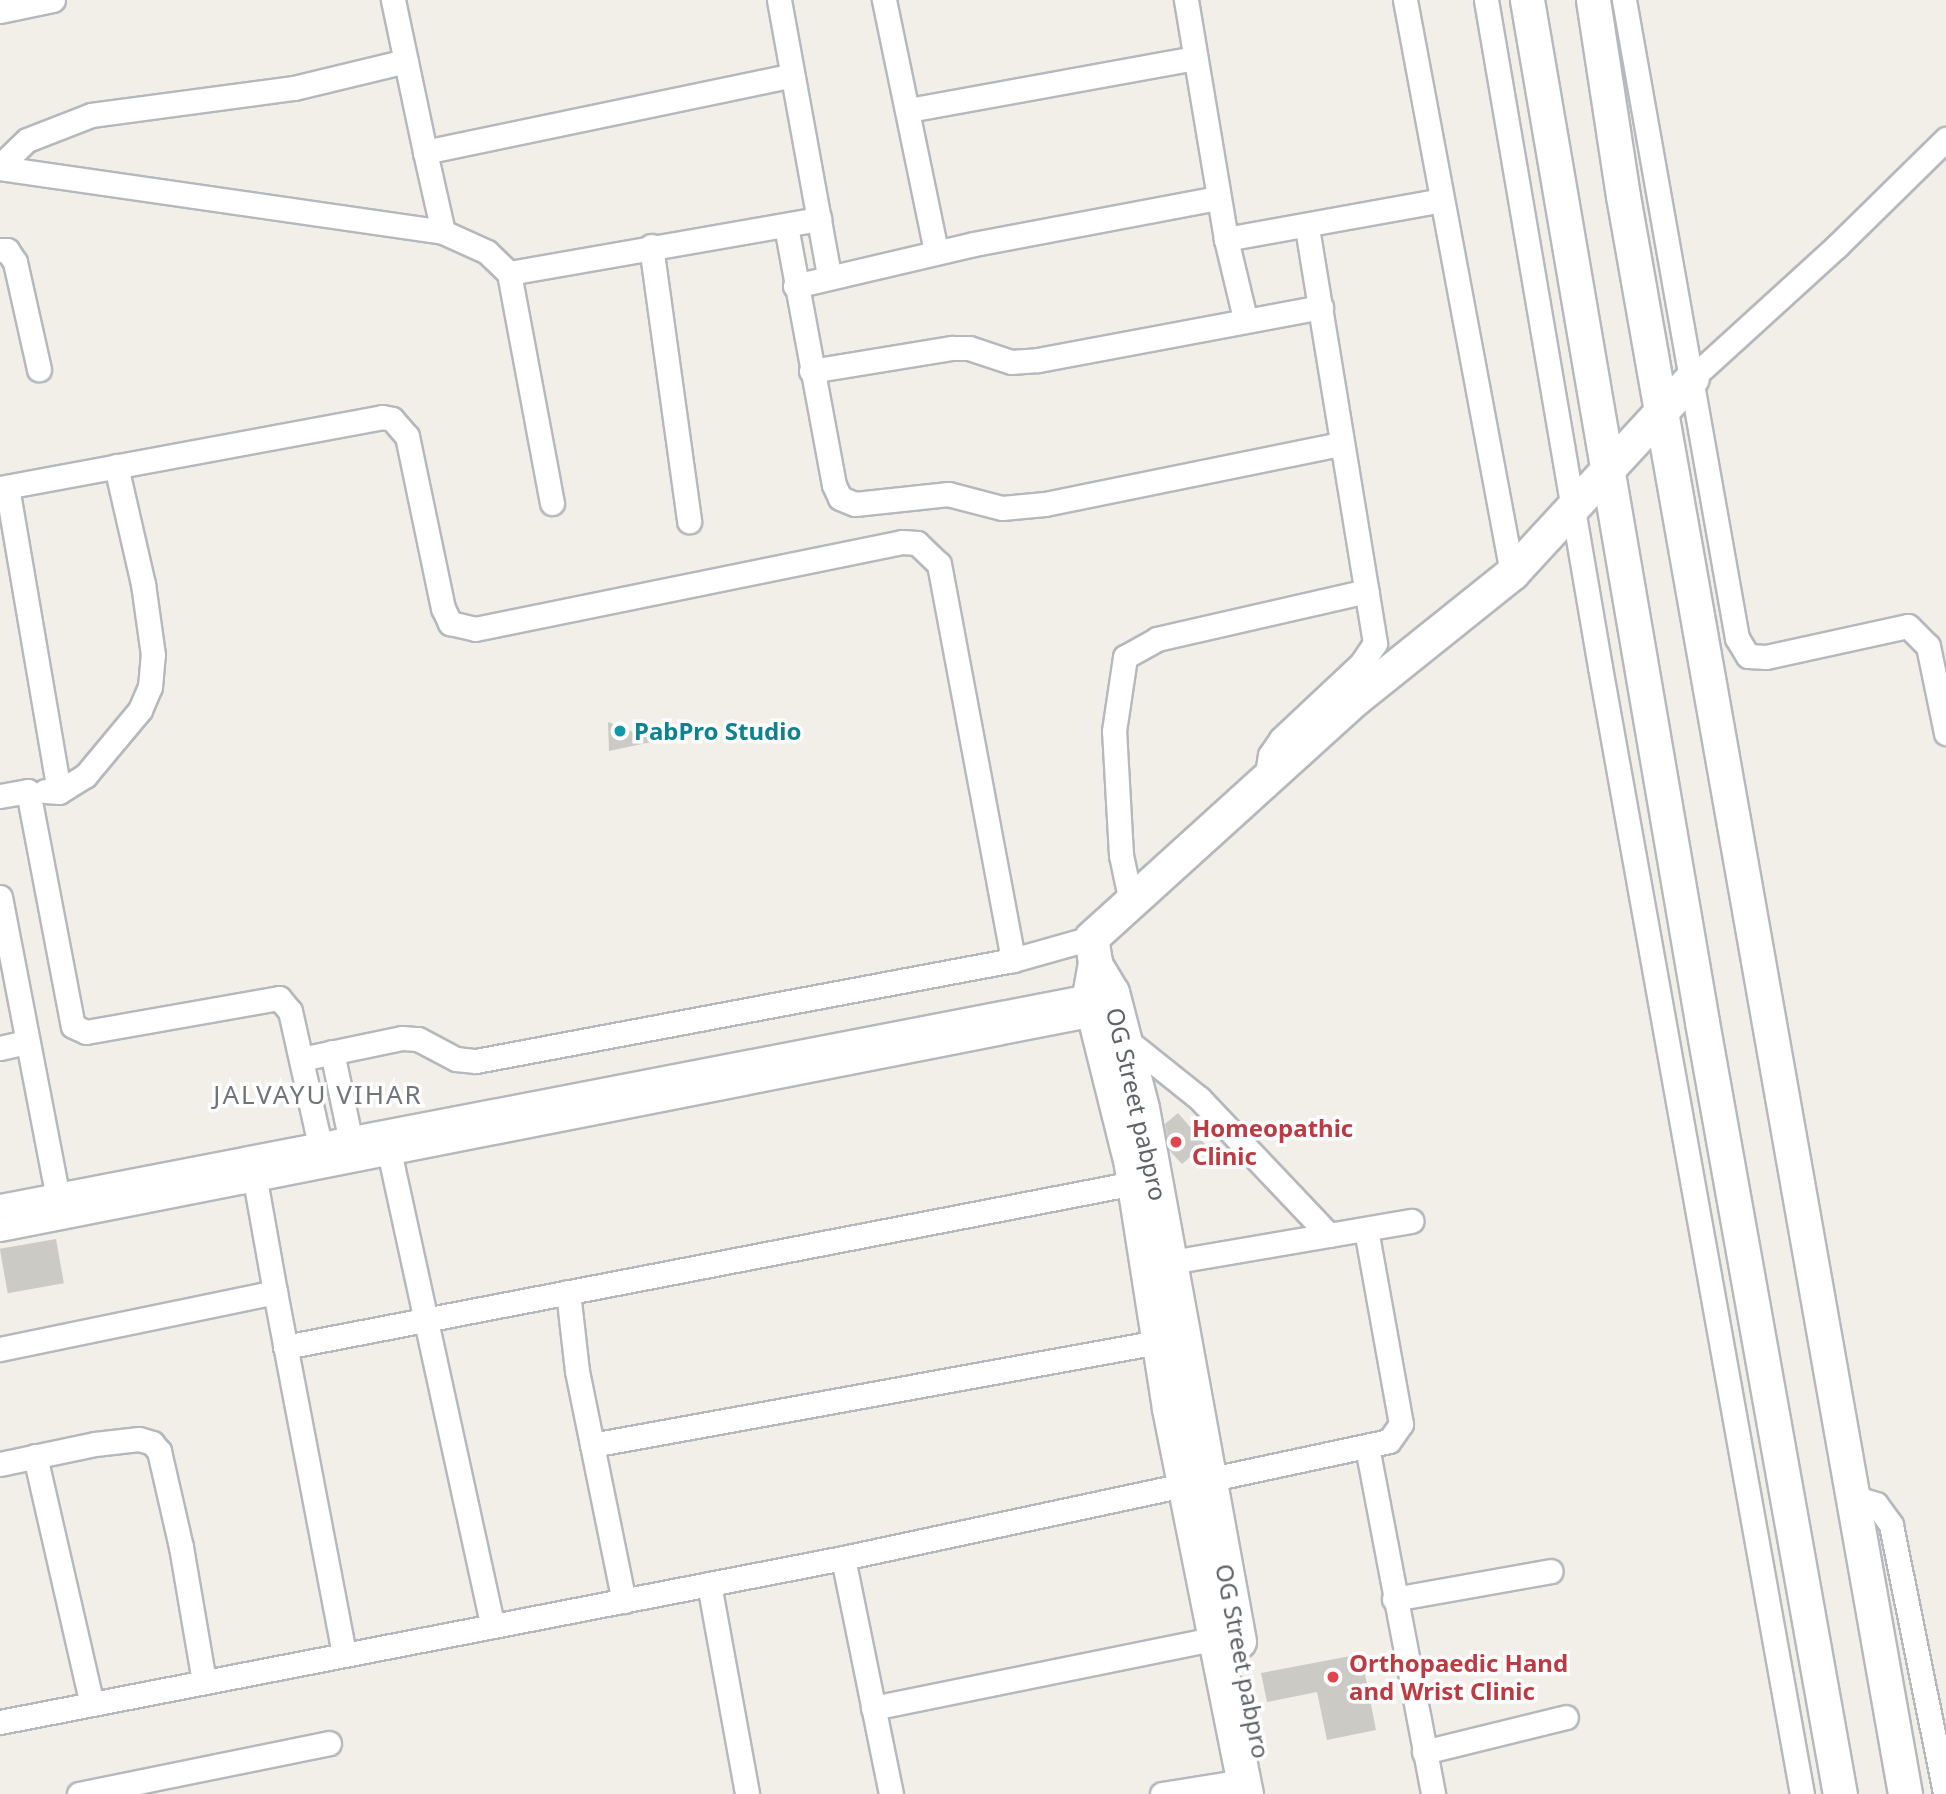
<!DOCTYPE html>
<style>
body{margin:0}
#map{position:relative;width:1946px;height:1794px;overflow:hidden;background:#f1efe8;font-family:"Noto Sans",sans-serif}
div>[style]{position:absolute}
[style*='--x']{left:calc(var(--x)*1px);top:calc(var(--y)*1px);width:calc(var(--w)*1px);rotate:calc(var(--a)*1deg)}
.building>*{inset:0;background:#cccac5;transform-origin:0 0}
.roads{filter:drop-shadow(2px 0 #b5b8bc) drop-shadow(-2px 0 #b5b8bc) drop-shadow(0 2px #b5b8bc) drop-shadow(0 -2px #b5b8bc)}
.street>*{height:23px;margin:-11.5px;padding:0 11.5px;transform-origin:11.5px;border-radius:11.5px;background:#fff}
.secondary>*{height:33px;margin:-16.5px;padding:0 16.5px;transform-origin:16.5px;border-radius:16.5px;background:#fff}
.dots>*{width:19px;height:19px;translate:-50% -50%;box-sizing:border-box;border:4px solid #fff;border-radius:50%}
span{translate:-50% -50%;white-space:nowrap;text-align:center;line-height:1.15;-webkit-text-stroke:7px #fff;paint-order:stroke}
.culture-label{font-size:24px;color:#0d838f;font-weight:700}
.left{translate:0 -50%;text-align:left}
.street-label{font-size:24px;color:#5f6368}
.health-label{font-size:24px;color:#be3a42;font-weight:700}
.neighbourhood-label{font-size:26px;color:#70757a;letter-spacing:2px}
</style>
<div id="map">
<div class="building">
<i style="clip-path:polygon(608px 722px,656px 741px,609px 751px)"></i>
<i style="clip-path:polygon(1178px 1113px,1205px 1144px,1182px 1164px,1169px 1150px,1165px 1124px)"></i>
<i style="left:56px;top:1239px;width:45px;height:57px;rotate:80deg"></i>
<i style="clip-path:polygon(1361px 1654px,1376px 1730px,1327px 1740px,1317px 1692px,1267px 1702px,1261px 1673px)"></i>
</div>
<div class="roads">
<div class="street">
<i style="--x:393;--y:0;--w:155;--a:78.1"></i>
<i style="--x:425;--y:152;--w:375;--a:-11.8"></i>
<i style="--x:779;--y:0;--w:280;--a:79.7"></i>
<i style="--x:884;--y:0;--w:257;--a:78.3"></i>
<i style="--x:1186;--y:0;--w:242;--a:80.5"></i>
<i style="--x:1226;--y:239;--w:219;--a:-10.2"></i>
<i style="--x:1405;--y:0;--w:583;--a:79.42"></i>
<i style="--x:1486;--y:0;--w:677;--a:80.3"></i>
<i style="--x:1600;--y:667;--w:1145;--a:79.84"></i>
<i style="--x:1624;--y:0;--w:648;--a:79.96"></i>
<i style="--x:1737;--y:638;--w:21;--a:59"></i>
<i style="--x:1748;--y:656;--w:18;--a:3"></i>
<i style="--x:1766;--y:657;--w:145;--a:-12.3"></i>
<i style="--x:1908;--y:626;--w:28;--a:45"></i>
<i style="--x:1928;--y:646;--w:89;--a:78.3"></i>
<i style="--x:0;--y:11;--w:54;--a:-11.7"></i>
<i style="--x:909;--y:110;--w:291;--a:-10.3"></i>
<i style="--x:425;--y:152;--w:82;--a:77.3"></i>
<i style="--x:443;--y:232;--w:48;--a:24.4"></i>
<i style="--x:487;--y:252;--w:30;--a:44"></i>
<i style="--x:0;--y:166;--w:37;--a:-44"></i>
<i style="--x:27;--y:140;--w:69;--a:-21.3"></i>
<i style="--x:91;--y:115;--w:205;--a:-7.6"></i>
<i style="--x:294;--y:88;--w:115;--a:-13.6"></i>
<i style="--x:0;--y:168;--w:448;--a:8.2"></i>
<i style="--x:786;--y:226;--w:263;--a:79.5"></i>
<i style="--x:834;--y:485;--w:14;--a:65"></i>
<i style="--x:840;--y:498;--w:16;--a:22"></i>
<i style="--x:855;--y:504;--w:94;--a:-6.1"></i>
<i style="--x:948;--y:494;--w:56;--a:14.5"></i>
<i style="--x:1002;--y:508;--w:43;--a:-5.3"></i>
<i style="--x:1045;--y:504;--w:301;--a:-11.5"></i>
<i style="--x:1226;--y:239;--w:81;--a:76.5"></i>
<i style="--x:651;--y:246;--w:278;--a:82.1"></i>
<i style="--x:0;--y:250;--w:7;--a:0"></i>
<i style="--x:7;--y:250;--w:14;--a:56"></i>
<i style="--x:15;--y:262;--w:110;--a:77.4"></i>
<i style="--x:795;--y:286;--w:184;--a:-13.2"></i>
<i style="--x:974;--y:244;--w:247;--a:-10.7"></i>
<i style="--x:811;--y:371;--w:143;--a:-9.3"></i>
<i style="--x:952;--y:348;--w:17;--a:0"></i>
<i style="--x:969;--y:348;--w:44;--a:18.4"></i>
<i style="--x:1011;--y:362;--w:27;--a:-4"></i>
<i style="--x:1038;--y:360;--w:288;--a:-10.6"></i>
<i style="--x:1692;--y:378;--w:196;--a:-42.3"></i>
<i style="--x:1837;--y:246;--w:153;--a:-44.5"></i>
<i style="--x:7;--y:487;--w:309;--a:80.3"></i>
<i style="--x:59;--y:792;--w:14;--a:-176"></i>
<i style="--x:0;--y:488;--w:389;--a:-10.5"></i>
<i style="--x:382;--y:417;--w:10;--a:11"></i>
<i style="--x:392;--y:419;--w:23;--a:49"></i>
<i style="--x:407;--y:436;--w:176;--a:78.2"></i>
<i style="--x:443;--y:608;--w:17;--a:65"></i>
<i style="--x:450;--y:623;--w:26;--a:13"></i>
<i style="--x:475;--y:629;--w:436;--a:-11.5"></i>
<i style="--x:902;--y:542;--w:15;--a:4"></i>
<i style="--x:917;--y:543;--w:30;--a:44"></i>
<i style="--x:939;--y:564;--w:403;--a:79.4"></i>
<i style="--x:552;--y:503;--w:234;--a:-100.6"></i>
<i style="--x:509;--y:273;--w:315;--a:-9.9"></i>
<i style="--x:1266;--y:780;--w:25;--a:-81"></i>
<i style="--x:1270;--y:755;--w:19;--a:-55"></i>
<i style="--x:1281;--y:739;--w:110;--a:-43.2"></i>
<i style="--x:1361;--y:664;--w:25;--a:-56"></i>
<i style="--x:1375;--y:643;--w:423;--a:-99.3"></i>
<i style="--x:59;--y:792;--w:31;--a:-32"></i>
<i style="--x:85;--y:776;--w:86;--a:-50.2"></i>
<i style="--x:140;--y:710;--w:25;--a:-67"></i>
<i style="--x:150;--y:687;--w:32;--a:-85"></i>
<i style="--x:153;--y:655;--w:72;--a:-98"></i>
<i style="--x:143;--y:584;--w:121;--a:-102.9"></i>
<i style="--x:0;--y:796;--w:28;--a:-10"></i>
<i style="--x:28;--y:791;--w:239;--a:79.2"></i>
<i style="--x:73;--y:1026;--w:14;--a:25"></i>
<i style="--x:86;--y:1032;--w:196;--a:-10"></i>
<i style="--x:279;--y:998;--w:17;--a:50"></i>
<i style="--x:290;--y:1011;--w:152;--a:77.4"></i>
<i style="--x:0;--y:897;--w:319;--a:79.1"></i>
<i style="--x:1131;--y:902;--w:48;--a:-102"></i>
<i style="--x:1121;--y:855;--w:124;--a:-93.2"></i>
<i style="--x:1114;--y:731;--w:75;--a:-81.5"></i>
<i style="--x:1125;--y:657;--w:37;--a:-29"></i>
<i style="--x:1157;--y:639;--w:215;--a:-12.9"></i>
<i style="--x:1125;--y:1039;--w:95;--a:38.6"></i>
<i style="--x:1199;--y:1098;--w:189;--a:46.5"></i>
<i style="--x:0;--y:1048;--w:28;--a:-13"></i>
<i style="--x:332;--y:1052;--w:102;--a:78.1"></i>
<i style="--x:301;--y:1059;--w:103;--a:-11.7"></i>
<i style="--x:402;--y:1038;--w:16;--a:4"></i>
<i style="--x:418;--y:1039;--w:43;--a:27.8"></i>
<i style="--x:456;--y:1059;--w:20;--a:6"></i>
<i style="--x:476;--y:1061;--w:546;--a:-10.65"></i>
<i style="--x:1013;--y:960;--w:81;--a:-15.8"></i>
<i style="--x:389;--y:1151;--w:486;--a:77.7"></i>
<i style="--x:0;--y:1206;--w:1109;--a:-10.91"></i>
<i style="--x:0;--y:1229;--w:1115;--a:-11.12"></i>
<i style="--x:1171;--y:1262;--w:244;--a:-9.7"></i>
<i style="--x:275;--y:1292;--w:369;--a:79.2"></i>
<i style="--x:568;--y:1292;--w:80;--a:83.5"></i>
<i style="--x:577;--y:1371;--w:235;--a:78.5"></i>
<i style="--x:285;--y:1347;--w:865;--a:-10.93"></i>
<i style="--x:0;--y:1349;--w:281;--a:-11.7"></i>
<i style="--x:275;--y:1292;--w:114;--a:-100.1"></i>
<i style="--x:592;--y:1445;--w:575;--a:-10.31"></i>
<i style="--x:1367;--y:1447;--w:353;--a:79.2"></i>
<i style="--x:35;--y:1456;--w:254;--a:77.1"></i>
<i style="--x:0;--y:1464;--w:97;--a:-11.9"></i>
<i style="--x:95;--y:1444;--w:44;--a:-6.5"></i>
<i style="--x:139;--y:1439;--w:14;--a:17"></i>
<i style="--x:152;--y:1443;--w:11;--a:49"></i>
<i style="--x:159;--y:1451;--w:98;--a:77.1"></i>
<i style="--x:181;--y:1547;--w:137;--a:80.3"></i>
<i style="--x:1853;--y:1497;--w:24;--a:17"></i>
<i style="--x:1876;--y:1504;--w:26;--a:54"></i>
<i style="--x:1891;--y:1525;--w:274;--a:78.6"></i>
<i style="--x:843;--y:1558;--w:241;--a:78.5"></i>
<i style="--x:709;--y:1584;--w:213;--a:79.7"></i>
<i style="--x:1394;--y:1599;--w:159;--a:-10.1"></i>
<i style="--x:873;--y:1708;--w:350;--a:-11.5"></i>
<i style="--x:0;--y:1722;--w:859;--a:-11.01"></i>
<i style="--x:843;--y:1558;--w:558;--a:-12.09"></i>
<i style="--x:1389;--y:1441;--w:21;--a:-55"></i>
<i style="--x:1401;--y:1424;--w:198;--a:-100.2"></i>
<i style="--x:1424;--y:1752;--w:146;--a:-13.8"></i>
<i style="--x:79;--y:1794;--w:255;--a:-11.5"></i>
<i style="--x:1162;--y:1794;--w:83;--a:-9"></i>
</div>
<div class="secondary">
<i style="--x:1527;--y:0;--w:1037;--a:80.28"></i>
<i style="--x:1702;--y:1022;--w:784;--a:79.87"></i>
<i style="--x:1593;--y:0;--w:198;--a:81.3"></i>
<i style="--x:1623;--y:196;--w:1623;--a:79.99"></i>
<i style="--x:1098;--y:969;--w:27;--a:59"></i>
<i style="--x:1112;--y:992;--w:120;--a:75.5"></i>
<i style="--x:1142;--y:1108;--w:542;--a:79.69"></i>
<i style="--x:1246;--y:1794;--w:394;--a:-101.3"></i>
<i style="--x:1169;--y:1408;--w:247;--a:-98.9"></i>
<i style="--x:1131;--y:1164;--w:173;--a:-104"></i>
<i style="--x:1089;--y:996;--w:35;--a:-80"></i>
<i style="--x:1095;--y:962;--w:24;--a:-99"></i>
<i style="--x:1091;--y:938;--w:358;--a:-42.2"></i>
<i style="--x:1356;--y:698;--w:200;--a:-38.7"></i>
<i style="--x:1512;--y:573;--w:265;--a:-47.3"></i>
</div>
</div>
<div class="dots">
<i style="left:620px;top:731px;background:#0f9aa8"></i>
<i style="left:1176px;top:1142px;background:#e0444e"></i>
<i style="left:1333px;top:1677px;background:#e0444e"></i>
</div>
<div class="culture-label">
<span class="left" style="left:634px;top:731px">PabPro Studio</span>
</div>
<div class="street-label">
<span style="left:1137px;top:1104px;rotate:77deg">OG Street pabpro</span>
<span style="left:1243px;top:1661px;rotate:79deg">OG Street pabpro</span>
</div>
<div class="health-label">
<span class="left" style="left:1192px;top:1142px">Homeopathic<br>Clinic</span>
<span class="left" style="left:1349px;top:1677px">Orthopaedic Hand<br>and Wrist Clinic</span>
</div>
<div class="neighbourhood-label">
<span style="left:318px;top:1095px">JALVAYU VIHAR</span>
</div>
</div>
